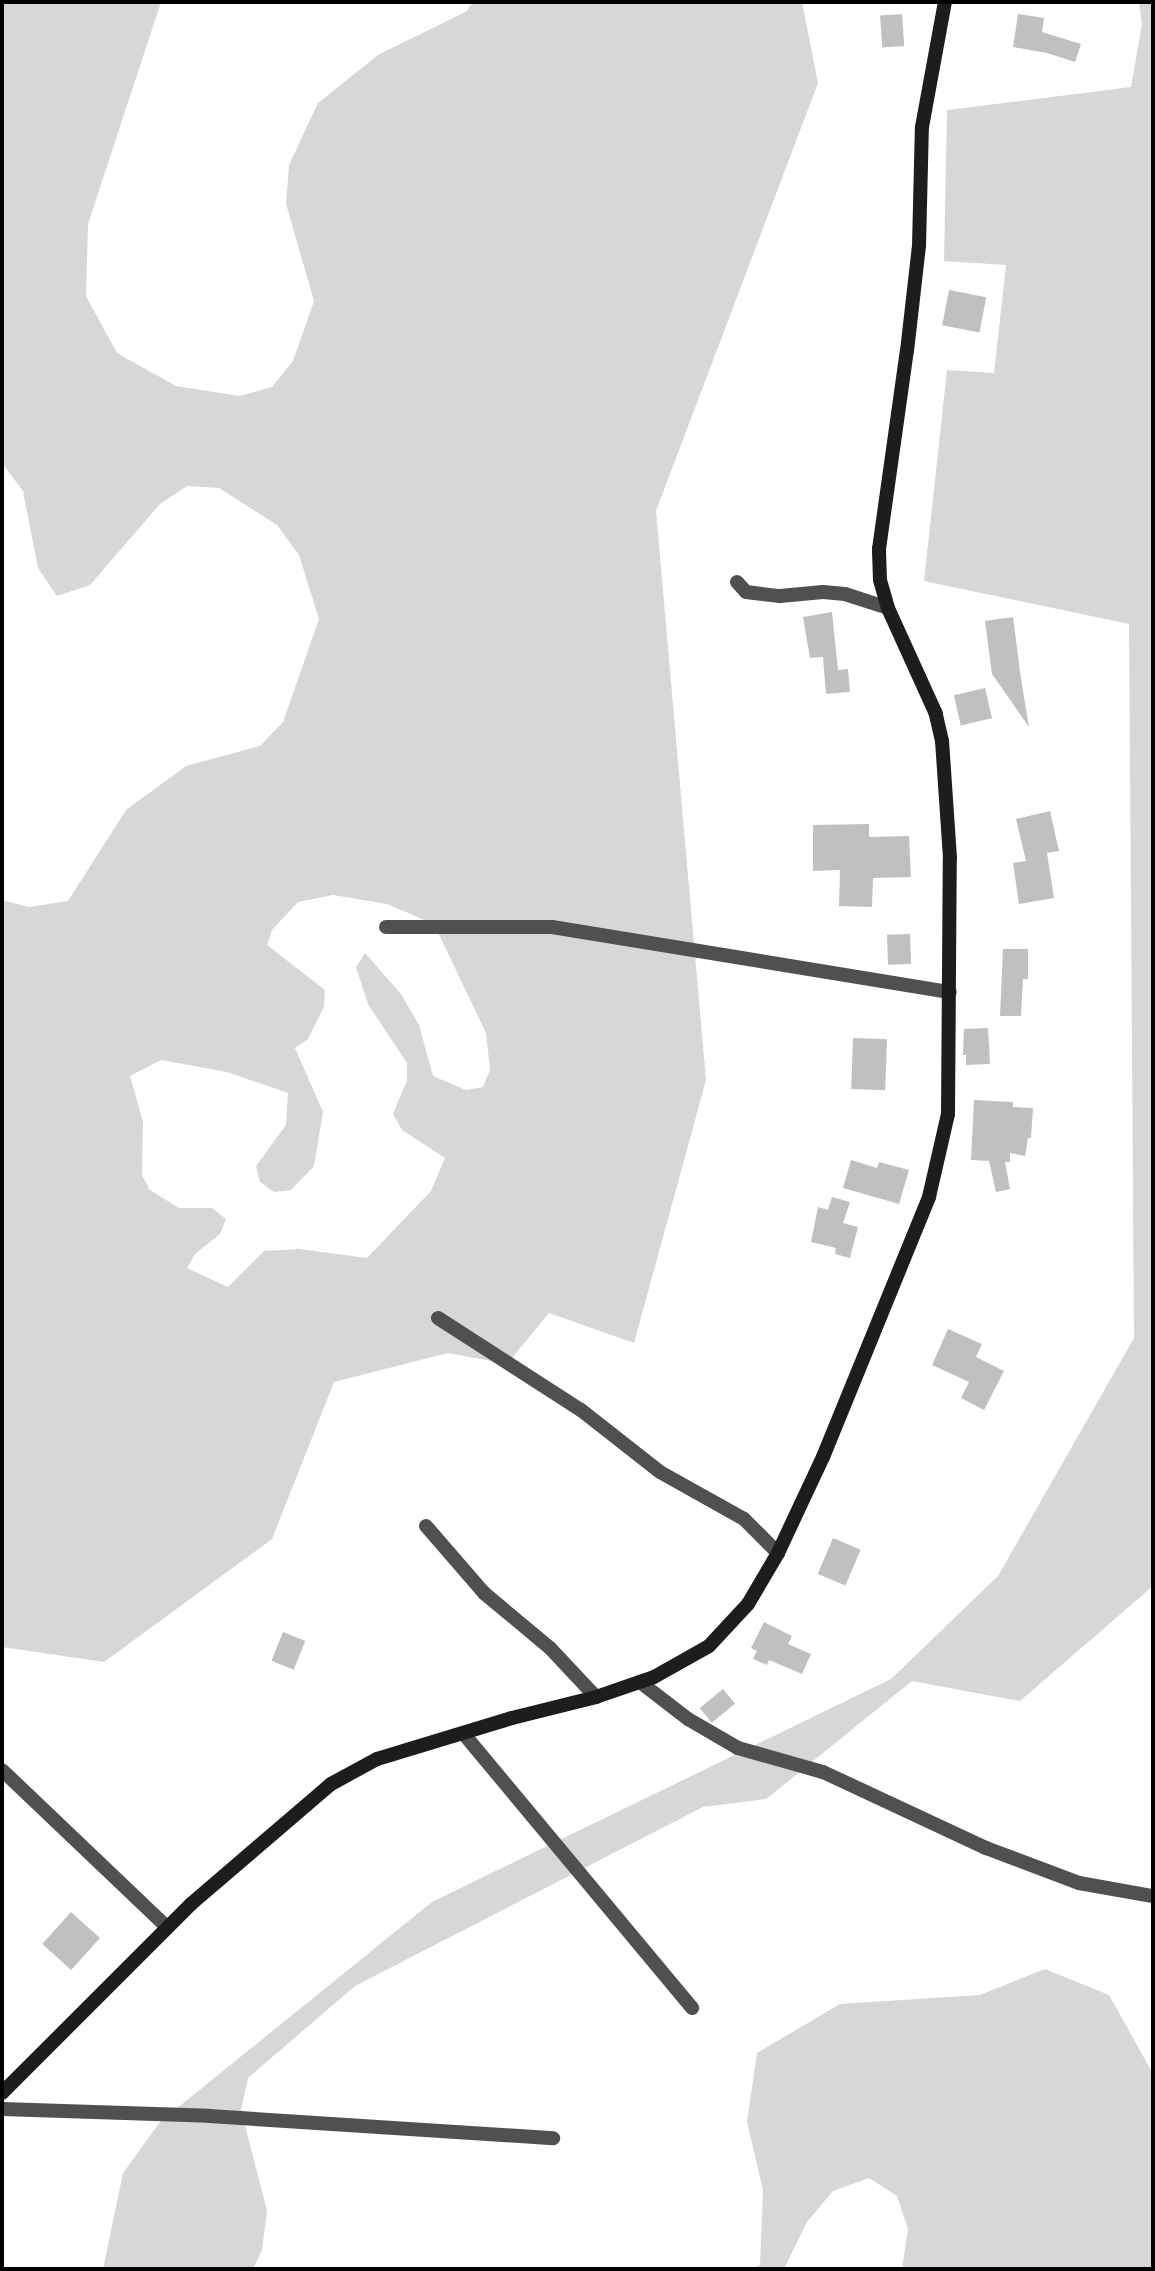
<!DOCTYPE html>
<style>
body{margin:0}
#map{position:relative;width:1155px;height:2271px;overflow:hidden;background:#fff;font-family:Quicksand,sans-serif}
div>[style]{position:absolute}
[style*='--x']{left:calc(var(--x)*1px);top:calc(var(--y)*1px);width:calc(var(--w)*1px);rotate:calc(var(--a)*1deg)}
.green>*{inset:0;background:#d7d7d7}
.building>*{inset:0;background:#c0c0c0;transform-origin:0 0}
.street>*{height:14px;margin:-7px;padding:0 7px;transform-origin:7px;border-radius:7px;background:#505050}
.secondary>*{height:14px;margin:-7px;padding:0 7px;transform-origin:7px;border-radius:7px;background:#1d1d1d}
span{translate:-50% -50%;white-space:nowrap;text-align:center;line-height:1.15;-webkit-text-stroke:7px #fff;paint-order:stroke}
.frame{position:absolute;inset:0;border:4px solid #000;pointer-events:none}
</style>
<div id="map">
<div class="green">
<i style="clip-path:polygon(evenodd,2px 2px,161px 2px,88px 224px,86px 296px,117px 353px,176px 386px,240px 396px,272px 387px,293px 361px,314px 301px,286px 204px,289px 165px,318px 103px,378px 55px,467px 11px,472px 2px,802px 2px,818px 83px,656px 511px,706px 1080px,634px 1343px,549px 1313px,507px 1364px,448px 1353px,334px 1382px,272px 1539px,104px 1662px,2px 1647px,2px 900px,29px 907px,68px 901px,126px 810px,186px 766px,260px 746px,283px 722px,319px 619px,299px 555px,277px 525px,219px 488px,187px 486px,160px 504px,90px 585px,57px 596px,38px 568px,23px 491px,2px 463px,2px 2px,333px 895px,387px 904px,434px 924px,486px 1033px,490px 1070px,483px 1087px,466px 1090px,433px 1076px,419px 1025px,401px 994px,365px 953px,356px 967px,368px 1004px,407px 1063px,407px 1080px,393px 1114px,402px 1130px,445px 1158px,431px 1191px,367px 1258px,299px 1249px,264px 1251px,228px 1287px,187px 1268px,195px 1254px,220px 1234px,226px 1219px,212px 1208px,179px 1208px,150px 1190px,142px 1175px,143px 1122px,130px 1076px,161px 1060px,227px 1072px,288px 1093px,286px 1125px,256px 1166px,260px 1182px,274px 1192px,291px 1190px,314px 1166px,323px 1112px,295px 1048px,308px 1039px,324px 1007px,325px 990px,267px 945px,272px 930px,298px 902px,333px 895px)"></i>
<i style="clip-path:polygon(1139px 2px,1153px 2px,1153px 1586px,1020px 1701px,912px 1681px,766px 1799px,703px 1807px,355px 1986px,248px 2078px,241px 2110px,267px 2211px,262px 2250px,253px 2269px,103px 2269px,123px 2173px,160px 2122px,432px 1902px,891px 1679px,998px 1576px,1134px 1338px,1129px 624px,924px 581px,947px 370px,994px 373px,1006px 265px,944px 261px,947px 110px,1131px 87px,1142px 24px)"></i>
<i style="clip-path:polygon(1045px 1969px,1109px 1995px,1153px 2074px,1153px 2269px,902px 2269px,908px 2229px,897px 2196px,869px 2178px,833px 2191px,807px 2222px,784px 2269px,753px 2269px,760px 2265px,763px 2190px,747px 2122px,757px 2053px,840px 2004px,980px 1995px)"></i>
</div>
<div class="building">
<i style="left:902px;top:14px;width:32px;height:22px;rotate:86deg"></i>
<i style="clip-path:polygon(1018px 14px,1044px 18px,1042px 32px,1081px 44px,1075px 62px,1047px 53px,1013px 47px)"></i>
<i style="left:949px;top:290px;width:38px;height:36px;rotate:11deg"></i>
<i style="clip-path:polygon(832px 612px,838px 670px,848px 669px,850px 692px,826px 694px,823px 657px,810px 658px,803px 617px)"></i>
<i style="clip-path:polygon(1013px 617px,1021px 679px,1029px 727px,992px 674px,985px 621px)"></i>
<i style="left:985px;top:688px;width:31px;height:32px;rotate:77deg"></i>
<i style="clip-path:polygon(1050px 811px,1059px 851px,1047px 853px,1054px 898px,1019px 904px,1013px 863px,1026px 861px,1016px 819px)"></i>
<i style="clip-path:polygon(869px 824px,869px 837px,909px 836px,911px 877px,873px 878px,872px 907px,839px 906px,840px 870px,813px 871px,813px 825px)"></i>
<i style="left:910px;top:934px;width:30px;height:23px;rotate:88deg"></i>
<i style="clip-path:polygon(1003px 949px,1028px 949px,1028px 979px,1023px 979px,1021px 1016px,1000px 1016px)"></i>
<i style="clip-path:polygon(988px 1028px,990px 1064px,966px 1065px,966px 1055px,963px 1055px,964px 1029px)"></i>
<i style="left:853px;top:1038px;width:34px;height:51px;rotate:2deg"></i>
<i style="clip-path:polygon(974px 1100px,1013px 1102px,1013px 1107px,1033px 1108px,1031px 1138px,1028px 1138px,1025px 1156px,1010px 1153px,1010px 1162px,1005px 1162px,1010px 1189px,996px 1192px,989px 1161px,971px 1160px)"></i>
<i style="clip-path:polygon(851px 1160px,877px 1168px,879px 1162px,909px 1170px,899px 1204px,843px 1188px)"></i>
<i style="clip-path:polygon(832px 1197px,850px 1202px,843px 1223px,858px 1227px,850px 1258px,835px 1254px,836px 1248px,811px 1242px,818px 1207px,828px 1210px)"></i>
<i style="clip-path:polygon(948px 1329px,982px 1344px,976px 1357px,1004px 1371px,984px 1410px,961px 1398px,969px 1382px,932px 1365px)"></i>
<i style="left:833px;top:1538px;width:30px;height:39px;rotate:23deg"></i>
<i style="clip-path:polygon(764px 1622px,792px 1636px,788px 1644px,811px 1654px,802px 1674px,769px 1660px,767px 1665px,753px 1659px,757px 1651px,751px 1648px)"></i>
<i style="left:283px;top:1632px;width:24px;height:31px;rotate:22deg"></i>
<i style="left:723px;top:1689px;width:19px;height:30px;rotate:51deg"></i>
<i style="left:71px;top:1912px;width:39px;height:43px;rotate:42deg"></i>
</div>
<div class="street">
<i style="--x:737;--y:582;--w:13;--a:48"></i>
<i style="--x:746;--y:592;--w:34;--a:7"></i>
<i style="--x:780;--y:596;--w:43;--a:-5.3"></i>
<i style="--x:823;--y:592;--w:22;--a:5"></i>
<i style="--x:845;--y:594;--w:45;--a:18"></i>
<i style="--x:386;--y:927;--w:166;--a:0"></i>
<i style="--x:552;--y:927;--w:403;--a:9.3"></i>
<i style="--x:438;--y:1318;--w:170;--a:32.8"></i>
<i style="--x:581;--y:1410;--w:100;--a:38.1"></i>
<i style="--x:660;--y:1472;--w:96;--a:29.2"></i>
<i style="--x:744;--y:1519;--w:48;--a:45"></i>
<i style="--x:426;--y:1526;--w:89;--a:49.1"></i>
<i style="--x:484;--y:1593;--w:86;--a:39.8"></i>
<i style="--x:550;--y:1648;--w:67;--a:46.8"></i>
<i style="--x:640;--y:1682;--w:61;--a:37.6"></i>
<i style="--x:688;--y:1719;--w:58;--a:30.1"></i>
<i style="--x:738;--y:1748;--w:88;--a:15.8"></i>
<i style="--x:823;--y:1772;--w:180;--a:25"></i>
<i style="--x:986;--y:1848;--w:99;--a:20.6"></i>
<i style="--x:1079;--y:1883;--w:75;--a:10"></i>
<i style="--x:463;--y:1733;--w:358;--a:50.2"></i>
<i style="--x:2;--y:1770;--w:228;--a:43.6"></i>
<i style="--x:2;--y:2109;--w:207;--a:1.9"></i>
<i style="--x:209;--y:2116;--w:345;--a:3.7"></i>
</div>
<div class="secondary">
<i style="--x:2;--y:2093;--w:267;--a:-45"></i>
<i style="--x:191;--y:1904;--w:184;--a:-40.6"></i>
<i style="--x:331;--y:1784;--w:52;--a:-28.5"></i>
<i style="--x:377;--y:1759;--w:141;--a:-16.9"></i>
<i style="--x:512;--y:1718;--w:87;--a:-14"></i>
<i style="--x:596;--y:1697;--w:61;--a:-19"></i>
<i style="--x:654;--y:1677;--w:63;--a:-29.4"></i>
<i style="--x:709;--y:1646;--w:57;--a:-47.1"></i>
<i style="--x:748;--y:1604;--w:59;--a:-59.5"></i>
<i style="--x:778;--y:1553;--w:106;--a:-64.9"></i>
<i style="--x:823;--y:1457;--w:281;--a:-67.8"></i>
<i style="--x:929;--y:1197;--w:85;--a:-77.1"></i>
<i style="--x:948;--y:1114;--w:256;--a:-89.6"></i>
<i style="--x:950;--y:858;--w:117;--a:-93.9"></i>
<i style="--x:942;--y:741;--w:28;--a:-103"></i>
<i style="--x:936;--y:714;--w:116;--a:-114.4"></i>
<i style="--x:888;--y:608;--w:29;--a:-106"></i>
<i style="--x:880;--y:580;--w:31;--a:-92"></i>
<i style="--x:879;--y:549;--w:200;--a:-82"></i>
<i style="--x:907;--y:351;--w:106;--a:-83.5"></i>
<i style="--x:919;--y:246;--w:119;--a:-88.6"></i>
<i style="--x:922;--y:127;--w:127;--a:-79.6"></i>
</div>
<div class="frame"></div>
</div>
